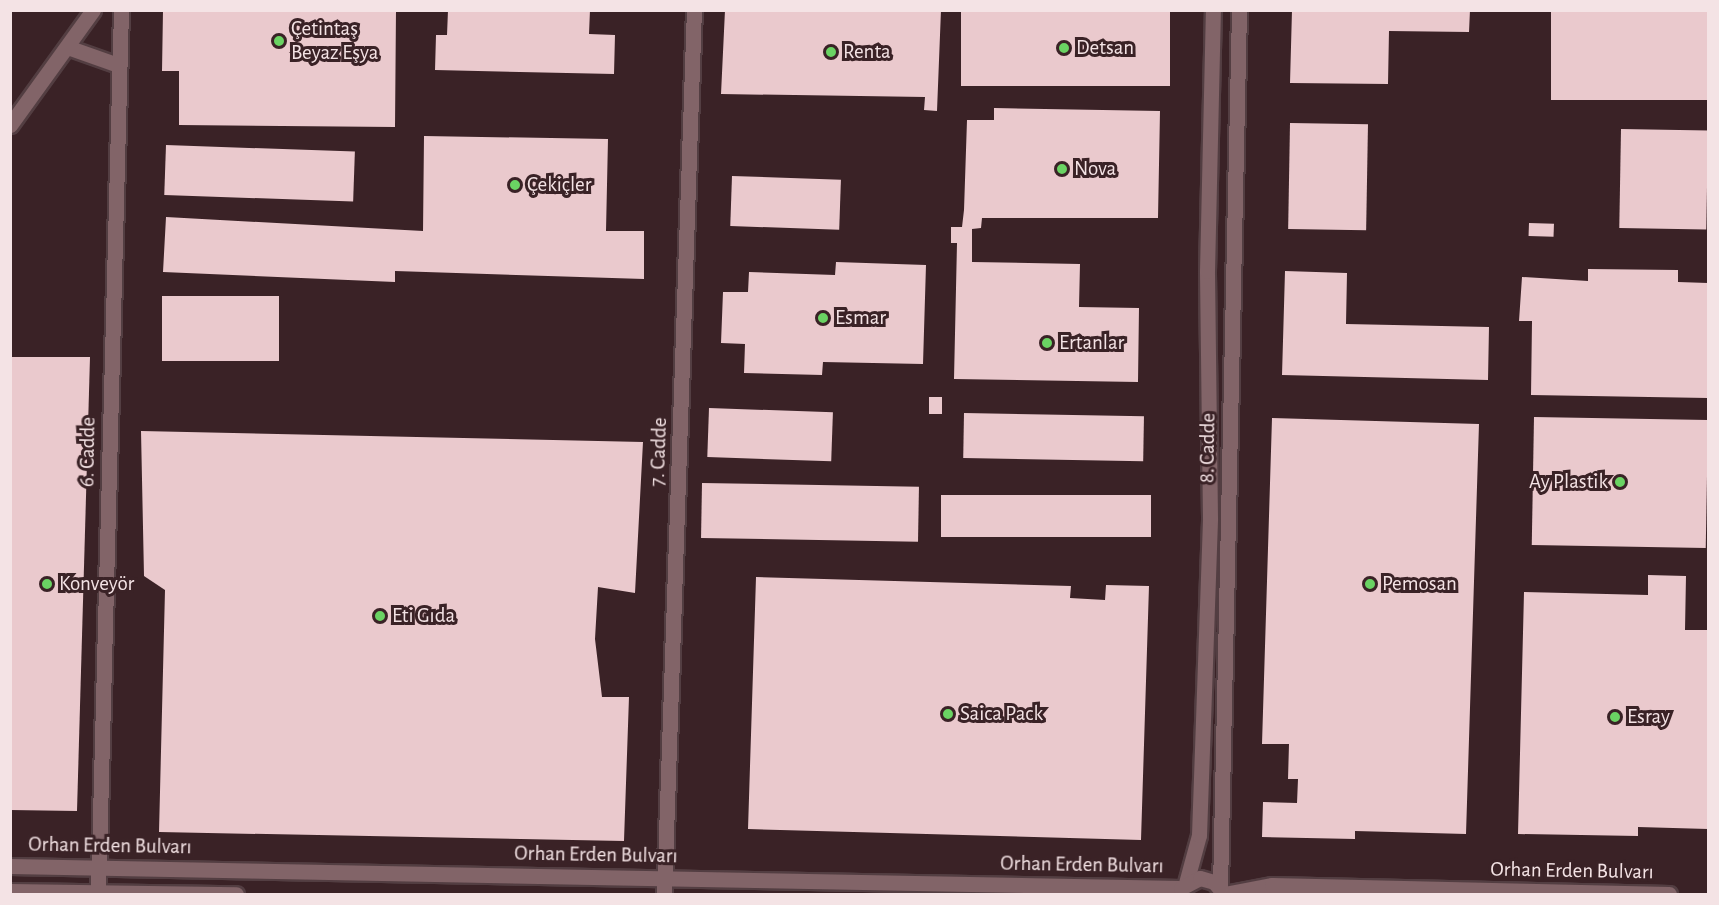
<!DOCTYPE html>
<meta charset="utf-8">
<style>
body{margin:0}
#map{position:relative;width:1719px;height:905px;overflow:hidden;background:#3a2226;font-family:"Alegreya Sans",sans-serif}
div>[style]{position:absolute}
[style*='--x']{left:calc(var(--x)*1px);top:calc(var(--y)*1px);width:calc(var(--w)*1px);rotate:calc(var(--a)*1deg)}
.building>*{inset:0;background:#eac9cd;transform-origin:0 0}
.roads{filter:drop-shadow(2px 0 #533e42) drop-shadow(-2px 0 #533e42) drop-shadow(0 2px #533e42) drop-shadow(0 -2px #533e42)}
.minor>*{height:15px;margin:-7.5px;padding:0 7.5px;transform-origin:7.5px;border-radius:7.5px;background:#826468}
.dots>*{width:16px;height:16px;translate:-50% -50%;box-sizing:border-box;border:3px solid #3a2226;border-radius:50%}
span{translate:-50% -50%;white-space:nowrap;text-align:center;line-height:1.15;-webkit-text-stroke:6px #3a2226;paint-order:stroke}
.poi-label{font-size:21px;color:#f4e3e5}
.left{translate:0 -50%;text-align:left}
.right{translate:-100% -50%;text-align:right}
.street-label{font-size:21px;color:#f4e3e5}
.frame{position:absolute;inset:0;border:12px solid #f4e3e5;pointer-events:none}
</style>
<div id="map">
<div class="building">
<i style="clip-path:polygon(163px 10px,396px 10px,395px 127px,179px 125px,179px 71px,162px 71px)"></i>
<i style="clip-path:polygon(448px 10px,590px 10px,589px 34px,615px 35px,614px 74px,435px 70px,436px 35px,447px 35px)"></i>
<i style="clip-path:polygon(725px 10px,941px 10px,937px 111px,924px 110px,925px 97px,721px 94px)"></i>
<i style="left:961px;top:10px;width:209px;height:76px"></i>
<i style="clip-path:polygon(1292px 10px,1470px 10px,1469px 32px,1389px 31px,1388px 84px,1290px 83px)"></i>
<i style="left:1708px;top:10px;width:90px;height:157px;rotate:90deg"></i>
<i style="clip-path:polygon(994px 108px,1160px 111px,1158px 218px,982px 218px,981px 228px,972px 229px,972px 262px,1080px 264px,1079px 307px,1139px 308px,1138px 382px,954px 379px,957px 243px,951px 243px,951px 227px,962px 227px,964px 210px,967px 120px,994px 120px)"></i>
<i style="left:1290px;top:123px;width:78px;height:106px;rotate:1deg"></i>
<i style="left:1621px;top:129px;width:87px;height:99px;rotate:1deg"></i>
<i style="clip-path:polygon(424px 136px,608px 139px,606px 231px,644px 231px,644px 279px,395px 271px,395px 282px,163px 272px,166px 217px,423px 231px)"></i>
<i style="left:166px;top:145px;width:189px;height:50px;rotate:2deg"></i>
<i style="left:732px;top:176px;width:109px;height:50px;rotate:2deg"></i>
<i style="left:1529px;top:223px;width:25px;height:13px;rotate:2deg"></i>
<i style="clip-path:polygon(836px 262px,926px 265px,923px 364px,823px 362px,822px 375px,744px 373px,745px 344px,721px 343px,723px 292px,748px 292px,749px 272px,835px 275px)"></i>
<i style="clip-path:polygon(1588px 269px,1678px 270px,1678px 282px,1708px 283px,1708px 398px,1531px 395px,1532px 321px,1519px 321px,1522px 277px,1588px 281px)"></i>
<i style="clip-path:polygon(1285px 271px,1347px 273px,1346px 324px,1489px 327px,1488px 380px,1282px 375px)"></i>
<i style="left:162px;top:296px;width:117px;height:65px"></i>
<i style="clip-path:polygon(10px 357px,90px 357px,77px 811px,10px 810px)"></i>
<i style="left:929px;top:397px;width:13px;height:17px"></i>
<i style="left:709px;top:408px;width:124px;height:49px;rotate:2deg"></i>
<i style="left:964px;top:413px;width:180px;height:45px;rotate:1deg"></i>
<i style="left:1534px;top:417px;width:174px;height:128px;rotate:1deg"></i>
<i style="clip-path:polygon(1272px 418px,1479px 424px,1466px 834px,1355px 831px,1355px 839px,1262px 837px,1263px 802px,1297px 803px,1298px 779px,1288px 779px,1289px 744px,1262px 744px)"></i>
<i style="clip-path:polygon(141px 431px,643px 442px,635px 593px,598px 587px,595px 639px,602px 697px,629px 697px,624px 841px,159px 832px,165px 590px,144px 576px)"></i>
<i style="left:702px;top:483px;width:217px;height:55px;rotate:1deg"></i>
<i style="left:941px;top:495px;width:210px;height:42px"></i>
<i style="clip-path:polygon(1648px 575px,1686px 576px,1685px 630px,1708px 630px,1708px 829px,1638px 827px,1638px 836px,1518px 834px,1524px 592px,1648px 595px)"></i>
<i style="clip-path:polygon(756px 577px,1071px 586px,1070px 598px,1105px 600px,1106px 585px,1149px 586px,1141px 840px,748px 829px)"></i>
</div>
<div class="roads">
<div class="minor">
<i style="--x:70;--y:48;--w:51;--a:19.5"></i>
<i style="--x:10;--y:125;--w:142;--a:-54.2"></i>
<i style="--x:10;--y:866;--w:1171;--a:1.08"></i>
<i style="--x:1186;--y:883;--w:50;--a:-74.8"></i>
<i style="--x:1199;--y:835;--w:317;--a:-88"></i>
<i style="--x:1210;--y:518;--w:247;--a:-90.7"></i>
<i style="--x:1207;--y:271;--w:261;--a:-88.7"></i>
<i style="--x:1181;--y:888;--w:21;--a:-28"></i>
<i style="--x:1200;--y:878;--w:15;--a:16"></i>
<i style="--x:1214;--y:882;--w:16;--a:50"></i>
<i style="--x:1224;--y:894;--w:49;--a:-10.6"></i>
<i style="--x:1272;--y:885;--w:397;--a:1.3"></i>
<i style="--x:1220;--y:888;--w:878;--a:-88.76"></i>
<i style="--x:10;--y:891;--w:226;--a:0.8"></i>
<i style="--x:98;--y:894;--w:884;--a:-88.51"></i>
<i style="--x:664;--y:894;--w:885;--a:-88.06"></i>
</div>
</div>
<div class="dots">
<i style="left:279px;top:41px;background:#6ad363"></i>
<i style="left:1064px;top:48px;background:#6ad363"></i>
<i style="left:831px;top:52px;background:#6ad363"></i>
<i style="left:1062px;top:169px;background:#6ad363"></i>
<i style="left:515px;top:185px;background:#6ad363"></i>
<i style="left:823px;top:318px;background:#6ad363"></i>
<i style="left:1047px;top:343px;background:#6ad363"></i>
<i style="left:1620px;top:482px;background:#6ad363"></i>
<i style="left:47px;top:584px;background:#6ad363"></i>
<i style="left:1370px;top:584px;background:#6ad363"></i>
<i style="left:380px;top:616px;background:#6ad363"></i>
<i style="left:948px;top:714px;background:#6ad363"></i>
<i style="left:1615px;top:717px;background:#6ad363"></i>
</div>
<div class="poi-label">
<span class="left" style="left:291px;top:41px">Çetintaş<br>Beyaz Eşya</span>
<span class="left" style="left:1076px;top:48px">Detsan</span>
<span class="left" style="left:843px;top:52px">Renta</span>
<span class="left" style="left:1074px;top:169px">Nova</span>
<span class="left" style="left:527px;top:185px">Çekiçler</span>
<span class="left" style="left:835px;top:318px">Esmar</span>
<span class="left" style="left:1059px;top:343px">Ertanlar</span>
<span class="right" style="left:1608px;top:482px">Ay Plastik</span>
<span class="left" style="left:59px;top:584px">Konveyör</span>
<span class="left" style="left:1382px;top:584px">Pemosan</span>
<span class="left" style="left:392px;top:616px">Eti Gıda</span>
<span class="left" style="left:960px;top:714px">Saica Pack</span>
<span class="left" style="left:1627px;top:717px">Esray</span>
</div>
<div class="street-label">
<span style="left:1208px;top:448px;rotate:-89deg">8. Cadde</span>
<span style="left:88px;top:452px;rotate:-89deg">6. Cadde</span>
<span style="left:659px;top:452px;rotate:-88deg">7. Cadde</span>
<span style="left:110px;top:846px;rotate:1deg">Orhan Erden Bulvarı</span>
<span style="left:596px;top:855px;rotate:1deg">Orhan Erden Bulvarı</span>
<span style="left:1082px;top:865px;rotate:1deg">Orhan Erden Bulvarı</span>
<span style="left:1572px;top:871px;rotate:1deg">Orhan Erden Bulvarı</span>
</div>
<div class="frame"></div>
</div>
